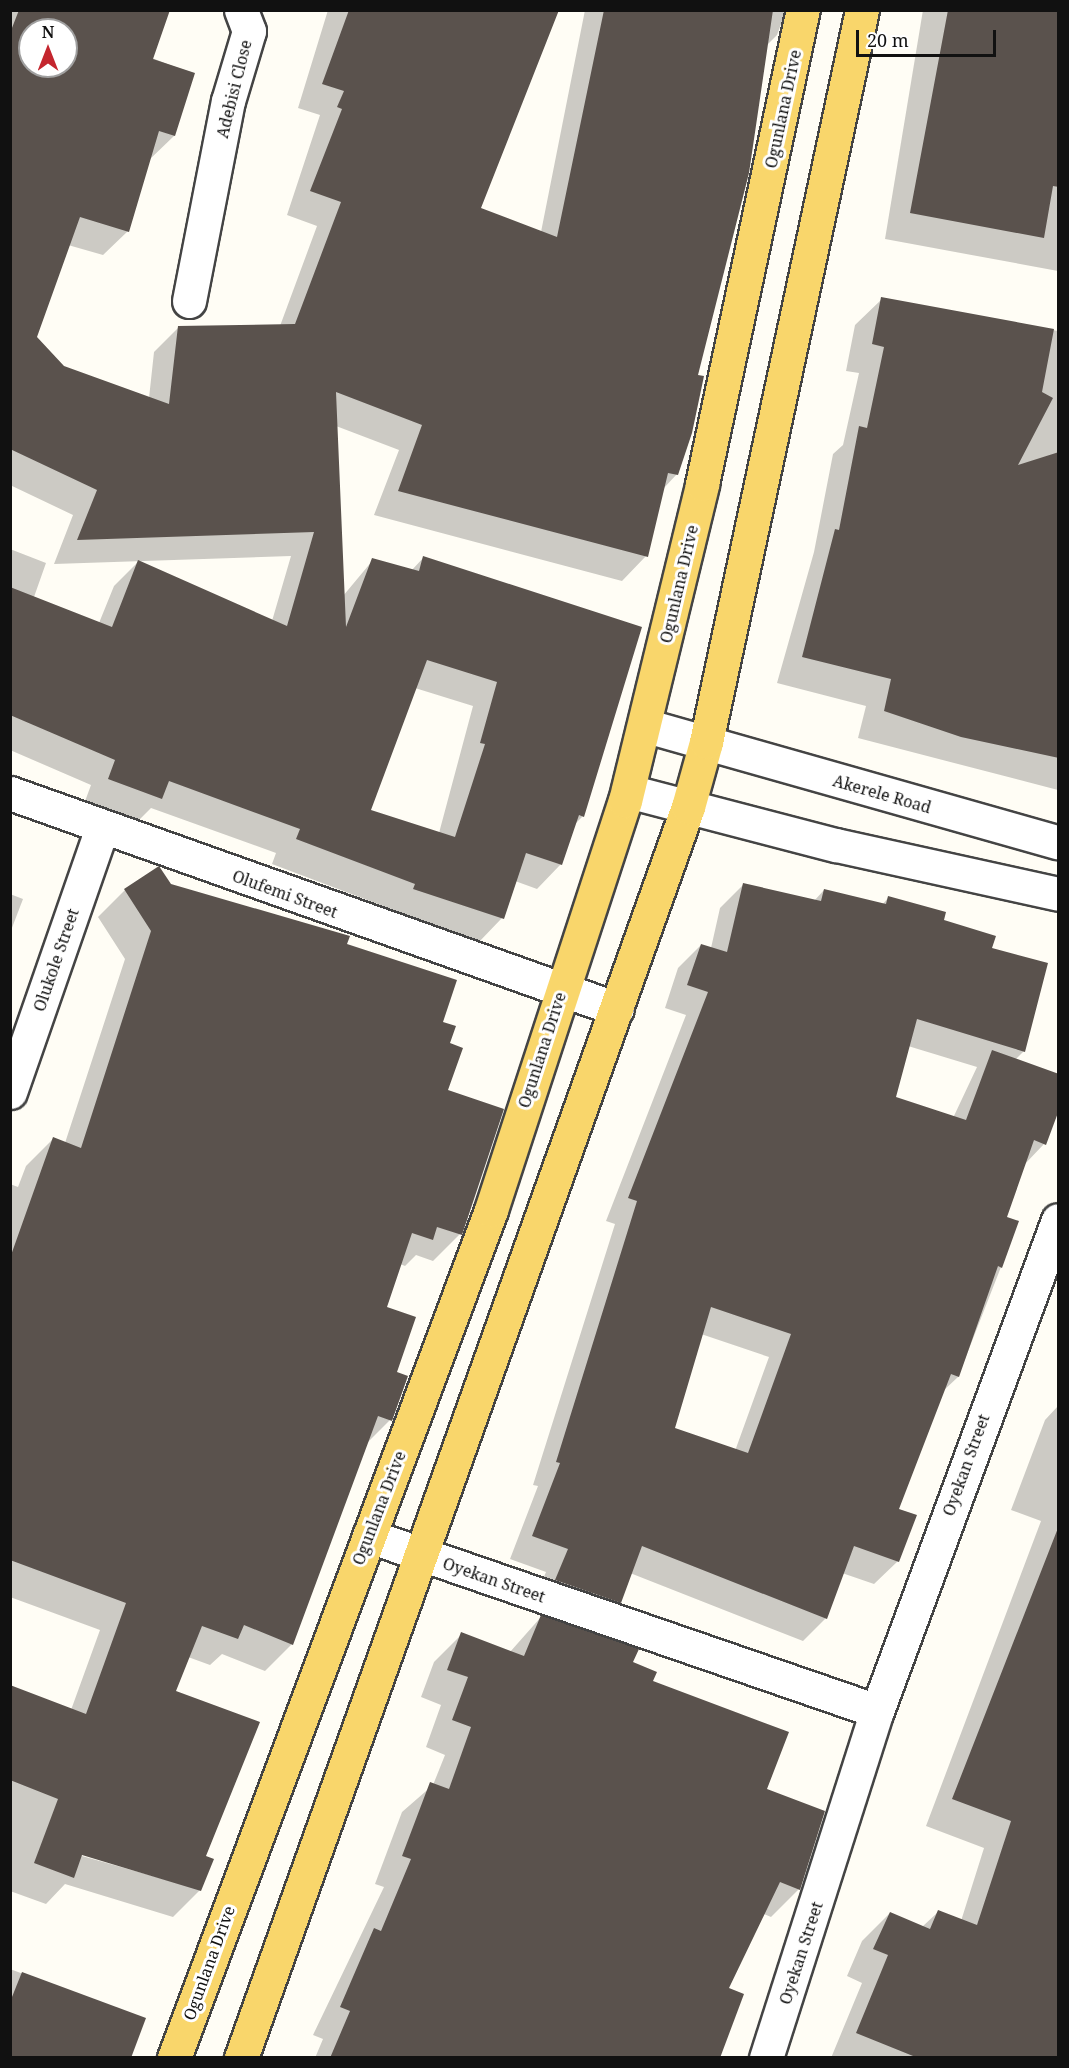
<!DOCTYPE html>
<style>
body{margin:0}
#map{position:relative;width:1069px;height:2068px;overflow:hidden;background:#fffdf5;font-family:"Noto Serif",serif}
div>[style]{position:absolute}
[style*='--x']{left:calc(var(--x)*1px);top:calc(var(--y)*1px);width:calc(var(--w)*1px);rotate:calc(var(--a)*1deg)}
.shadow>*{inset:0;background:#0003}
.building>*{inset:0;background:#5a524d}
.roads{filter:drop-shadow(2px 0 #444) drop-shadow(-2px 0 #444) drop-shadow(0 2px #444) drop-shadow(0 -2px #444)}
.minor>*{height:33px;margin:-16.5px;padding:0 16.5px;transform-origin:16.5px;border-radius:16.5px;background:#fff}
.major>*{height:33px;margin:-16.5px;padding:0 16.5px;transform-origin:16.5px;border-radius:16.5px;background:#f9d66b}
span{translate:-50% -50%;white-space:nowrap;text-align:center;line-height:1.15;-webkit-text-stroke:6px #fff;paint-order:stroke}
.street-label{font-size:16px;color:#111}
.frame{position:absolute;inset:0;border:12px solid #111;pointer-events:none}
.north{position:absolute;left:18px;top:18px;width:60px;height:60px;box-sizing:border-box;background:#fff;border:2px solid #a0a0a0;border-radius:50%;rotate:0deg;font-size:16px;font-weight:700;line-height:24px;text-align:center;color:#111}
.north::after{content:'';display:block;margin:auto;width:21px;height:27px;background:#c4262e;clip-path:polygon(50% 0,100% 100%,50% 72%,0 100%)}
.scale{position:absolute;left:856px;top:30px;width:140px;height:27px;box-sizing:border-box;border:3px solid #111;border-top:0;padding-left:8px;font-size:18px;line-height:21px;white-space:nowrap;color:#111;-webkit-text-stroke:4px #fff;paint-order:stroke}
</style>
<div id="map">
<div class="shadow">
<i style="clip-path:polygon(evenodd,10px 10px,29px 10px,193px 74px,174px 136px,148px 161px,128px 231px,103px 255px,68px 245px,35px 337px,63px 367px,149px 398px,154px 352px,179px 327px,280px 326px,317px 226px,287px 215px,320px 115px,298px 108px,328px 10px,557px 10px,479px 209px,541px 232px,585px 10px,786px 10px,777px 35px,765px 47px,677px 474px,663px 489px,646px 556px,622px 581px,374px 515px,399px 450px,336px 426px,343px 596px,373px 560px,411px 571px,424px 557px,583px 816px,574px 825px,561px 864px,537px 889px,515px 881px,502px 918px,478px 943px,390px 914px,391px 909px,272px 864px,276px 853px,151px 808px,136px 823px,84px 804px,91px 785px,10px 750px,10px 549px,46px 563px,34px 597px,99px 623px,114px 586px,138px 562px,272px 621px,291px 556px,54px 564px,73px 515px,10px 485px,10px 10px,30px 30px,66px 30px,66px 66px,30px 66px,30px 30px,10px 10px,415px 688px,473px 706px,439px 833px,369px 811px,415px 688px)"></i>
<i style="clip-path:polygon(923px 10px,1058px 10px,1058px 271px,885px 239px)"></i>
<i style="clip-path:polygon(882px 299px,1058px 331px,1058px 790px,858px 738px,866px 706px,777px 683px,814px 552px,833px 454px,843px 445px,859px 373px,846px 371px,855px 325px)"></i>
<i style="clip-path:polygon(evenodd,743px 885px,814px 901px,824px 890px,882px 905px,888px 898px,990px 950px,1024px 1051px,1015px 1060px,1044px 1144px,1024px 1165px,1005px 1218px,1001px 1267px,958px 1377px,942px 1392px,897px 1509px,898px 1561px,874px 1584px,842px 1573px,826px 1618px,803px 1641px,630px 1573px,619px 1602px,596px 1625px,533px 1603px,546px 1572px,510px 1559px,538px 1486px,533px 1485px,615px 1224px,606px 1221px,686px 1015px,665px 1008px,678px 968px,701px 945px,711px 948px,720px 908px,743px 885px,908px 1046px,977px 1067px,953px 1118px,894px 1098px,908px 1046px,743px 885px,701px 1334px,769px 1357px,735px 1451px,674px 1429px,701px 1334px)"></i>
<i style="clip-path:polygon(evenodd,170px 886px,345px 945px,441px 1023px,448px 1044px,446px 1091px,460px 1234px,433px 1261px,416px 1255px,405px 1266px,400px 1264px,385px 1308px,395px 1373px,390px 1420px,366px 1444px,292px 1644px,265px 1671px,222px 1654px,210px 1665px,188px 1657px,174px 1692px,204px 1857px,200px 1890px,173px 1917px,65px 1884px,46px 1904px,10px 1891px,10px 1686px,71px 1710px,100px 1630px,10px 1597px,10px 1184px,18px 1187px,26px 1166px,53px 1139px,65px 1143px,125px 959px,98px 917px,125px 890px,170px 886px,76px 1851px,188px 1886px,75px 1854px,76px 1851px)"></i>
<i style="clip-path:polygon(10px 894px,23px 899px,10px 933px)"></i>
<i style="clip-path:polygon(1058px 1406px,1058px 2056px,831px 2058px,862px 1983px,847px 1976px,862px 1941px,890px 1913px,922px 1927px,938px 1912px,961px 1921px,984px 1848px,926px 1826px,1041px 1521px,1011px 1510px,1045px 1420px)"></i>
<i style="clip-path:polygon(541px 1617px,631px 1663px,765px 1790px,799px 1889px,771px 1917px,764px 1914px,727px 1989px,718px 2058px,315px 2058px,323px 2039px,313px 2035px,384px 1887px,375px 1884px,402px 1812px,433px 1785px,445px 1755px,426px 1747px,441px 1705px,421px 1697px,434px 1662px,462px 1634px,510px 1652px)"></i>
<i style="clip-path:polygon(10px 1969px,144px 2019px,10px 2058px)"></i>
</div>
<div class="building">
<i style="clip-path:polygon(evenodd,19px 10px,170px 10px,153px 59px,195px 73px,175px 136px,159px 131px,129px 232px,80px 217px,37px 337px,64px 366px,169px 404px,178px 326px,295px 324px,341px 202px,310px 191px,342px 109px,337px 107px,344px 91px,322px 84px,349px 10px,559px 10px,481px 208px,557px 237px,604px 10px,773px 10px,749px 173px,698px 375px,704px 376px,692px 433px,678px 475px,668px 473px,648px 557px,398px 491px,422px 425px,336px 392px,346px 627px,372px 558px,419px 571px,423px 556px,642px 627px,584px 817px,579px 815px,562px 865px,526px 853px,504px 919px,413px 889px,415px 884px,296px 839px,300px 829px,169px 781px,162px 799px,108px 779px,115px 760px,10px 715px,10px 587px,112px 627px,138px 560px,287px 626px,314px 532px,77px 540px,97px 490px,10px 449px,10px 33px,19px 10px,30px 30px,66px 30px,66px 66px,30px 66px,30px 30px,19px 10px,427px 660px,497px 682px,480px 743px,485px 744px,455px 837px,371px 810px,427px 660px)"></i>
<i style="clip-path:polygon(948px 10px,1059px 10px,1059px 187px,1053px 186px,1044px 238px,910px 213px)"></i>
<i style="clip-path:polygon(881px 297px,1054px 329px,1042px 392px,1053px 398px,1018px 465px,1059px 452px,1059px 758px,961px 737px,884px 711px,891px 679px,802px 657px,835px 529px,839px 530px,859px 426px,867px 428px,884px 347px,872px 344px)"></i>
<i style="clip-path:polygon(159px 866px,171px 884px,350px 936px,347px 944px,457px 980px,443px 1022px,456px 1026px,450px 1043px,463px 1048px,448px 1090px,504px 1109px,462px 1235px,437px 1227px,433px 1240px,412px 1233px,387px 1307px,416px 1317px,397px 1372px,408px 1376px,392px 1421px,378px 1416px,293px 1645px,244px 1625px,238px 1639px,202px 1626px,176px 1691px,260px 1722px,206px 1856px,214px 1859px,201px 1891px,82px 1855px,74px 1878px,34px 1863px,58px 1799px,10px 1780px,10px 1685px,86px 1714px,126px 1603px,10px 1560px,10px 1258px,53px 1137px,81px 1148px,151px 931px,124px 889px)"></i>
<i style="clip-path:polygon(evenodd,743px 883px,821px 901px,824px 889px,886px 904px,888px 896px,946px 912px,944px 920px,996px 936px,992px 948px,1048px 963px,1025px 1052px,917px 1019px,896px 1097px,966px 1120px,992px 1050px,1059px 1074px,1059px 1110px,1046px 1145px,1034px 1140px,1007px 1217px,1019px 1221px,1002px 1268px,998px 1266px,959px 1377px,951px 1374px,899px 1509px,917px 1515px,899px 1562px,854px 1546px,827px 1619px,642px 1546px,621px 1603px,555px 1580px,568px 1549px,532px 1536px,560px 1463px,556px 1462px,637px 1201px,628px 1198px,708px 992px,687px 985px,701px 944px,727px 952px,743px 883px,711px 1307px,791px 1334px,748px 1453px,675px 1428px,711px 1307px)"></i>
<i style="clip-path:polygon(1058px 1528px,1059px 2058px,918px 2058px,856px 2033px,888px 1955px,873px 1949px,890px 1912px,930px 1929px,938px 1910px,977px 1925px,1011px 1821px,952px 1799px)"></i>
<i style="clip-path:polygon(541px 1615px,639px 1649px,633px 1662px,657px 1672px,653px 1681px,789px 1732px,767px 1789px,825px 1811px,800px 1890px,780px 1882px,729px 1988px,744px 1994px,720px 2058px,330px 2058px,350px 2011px,340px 2007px,374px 1928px,381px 1931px,411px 1859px,402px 1856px,430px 1782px,449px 1789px,471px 1727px,452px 1720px,468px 1677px,447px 1670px,461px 1632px,524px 1656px)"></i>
<i style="clip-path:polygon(22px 1972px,146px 2018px,131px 2058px,10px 2058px,10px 2002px)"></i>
</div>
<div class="roads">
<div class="minor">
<i style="--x:189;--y:301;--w:204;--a:-79"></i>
<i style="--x:228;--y:101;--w:73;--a:-73.3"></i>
<i style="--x:249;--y:31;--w:22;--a:-111"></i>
<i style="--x:647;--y:726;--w:427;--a:15.8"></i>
<i style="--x:628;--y:791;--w:215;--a:14.6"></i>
<i style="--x:836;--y:845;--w:227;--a:12.4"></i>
<i style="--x:10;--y:793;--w:644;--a:19.59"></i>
<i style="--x:10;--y:1092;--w:280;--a:-70.8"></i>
<i style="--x:369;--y:1536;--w:537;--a:19.01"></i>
<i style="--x:766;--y:2058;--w:364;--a:-72.3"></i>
<i style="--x:877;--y:1711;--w:523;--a:-69.76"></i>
</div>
<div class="major">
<i style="--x:174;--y:2058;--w:905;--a:-69.5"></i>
<i style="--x:491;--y:1210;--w:430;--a:-71.9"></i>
<i style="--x:625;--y:801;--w:326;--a:-76.3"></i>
<i style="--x:702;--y:484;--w:485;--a:-78"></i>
<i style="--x:241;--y:2058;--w:1328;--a:-70.34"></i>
<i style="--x:688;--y:807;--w:67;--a:-74.5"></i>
<i style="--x:706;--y:742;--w:748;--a:-77.97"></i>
</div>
</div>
<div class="street-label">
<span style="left:234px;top:89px;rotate:-76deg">Adebisi Close</span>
<span style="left:783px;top:109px;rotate:-78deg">Ogunlana Drive</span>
<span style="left:679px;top:584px;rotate:-77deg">Ogunlana Drive</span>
<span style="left:882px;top:794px;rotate:16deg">Akerele Road</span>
<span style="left:285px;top:894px;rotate:20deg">Olufemi Street</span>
<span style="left:56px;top:960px;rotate:-71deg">Olukole Street</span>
<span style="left:542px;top:1050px;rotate:-72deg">Ogunlana Drive</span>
<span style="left:966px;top:1465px;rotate:-70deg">Oyekan Street</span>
<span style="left:379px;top:1508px;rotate:-69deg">Ogunlana Drive</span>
<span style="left:494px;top:1580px;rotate:19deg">Oyekan Street</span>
<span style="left:801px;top:1953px;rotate:-72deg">Oyekan Street</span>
<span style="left:209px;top:1963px;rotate:-70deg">Ogunlana Drive</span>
</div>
<div class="frame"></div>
<div class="north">N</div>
<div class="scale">20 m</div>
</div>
